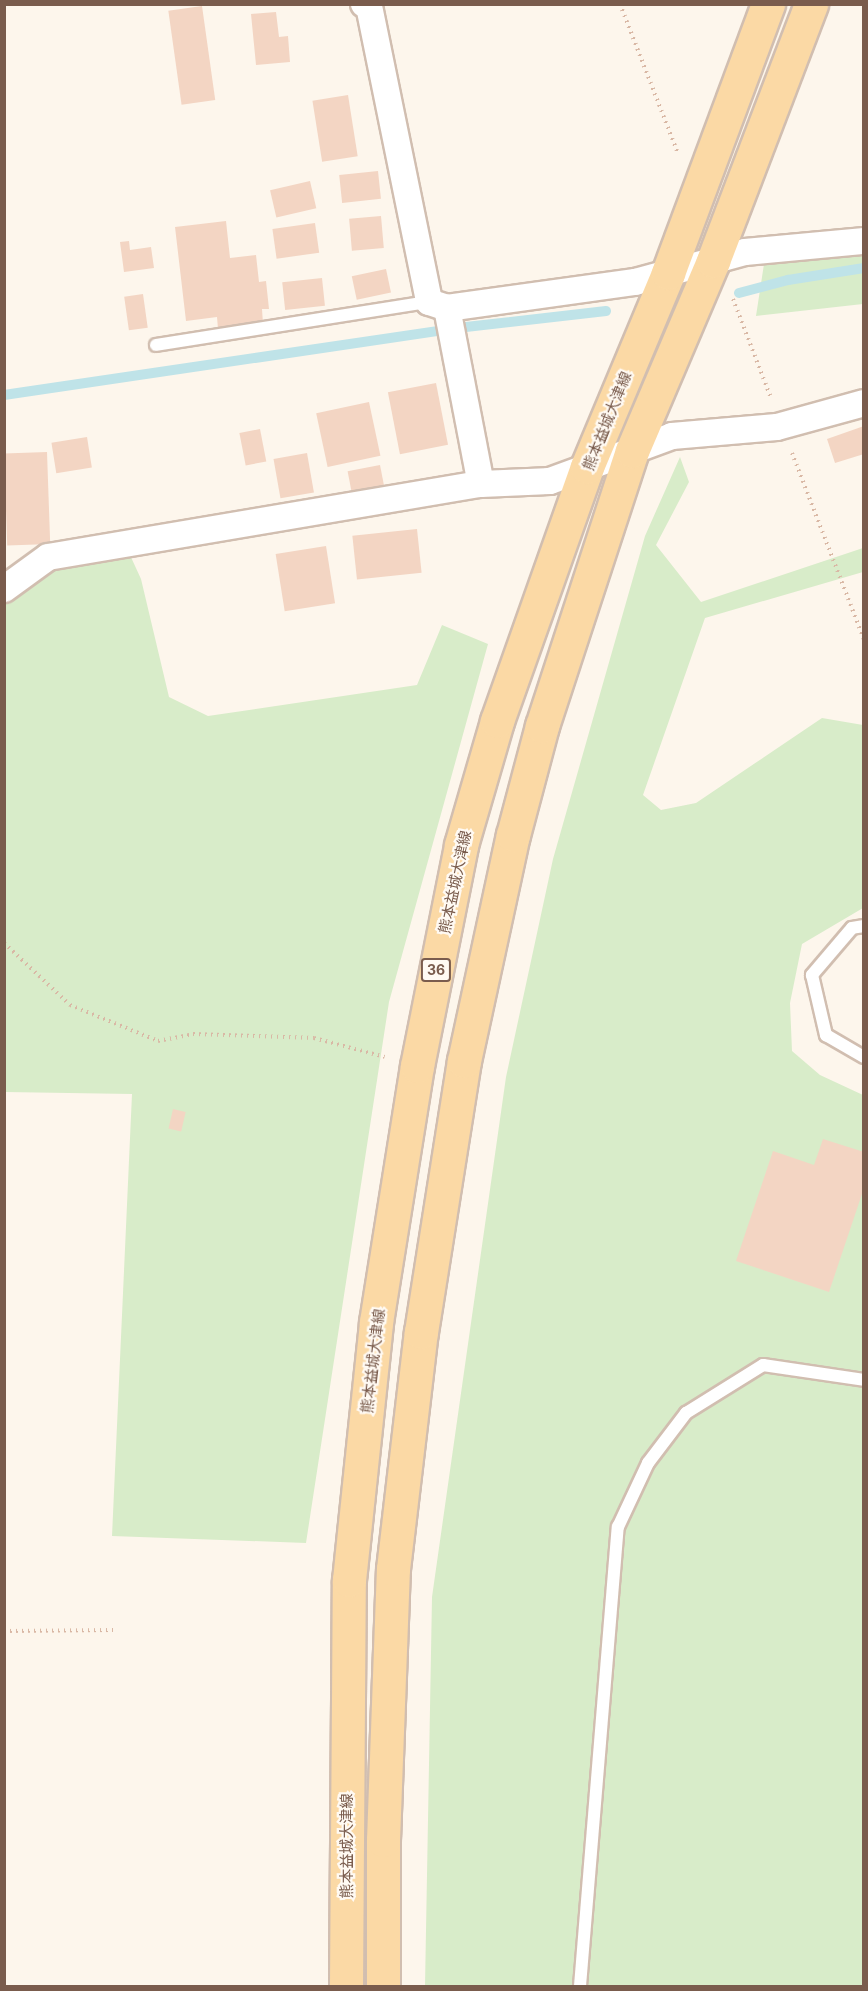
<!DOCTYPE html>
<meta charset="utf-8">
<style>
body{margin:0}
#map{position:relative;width:868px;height:1991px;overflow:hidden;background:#fdf6ec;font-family:Inter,"Noto Sans JP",sans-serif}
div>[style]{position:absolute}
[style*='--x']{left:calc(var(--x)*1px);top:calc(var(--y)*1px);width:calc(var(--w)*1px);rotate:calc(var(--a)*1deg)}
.green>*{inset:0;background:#d8ecc9}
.stream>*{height:10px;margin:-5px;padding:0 5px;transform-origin:5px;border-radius:5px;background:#bfe3e8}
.building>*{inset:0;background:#f3d5c3;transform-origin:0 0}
.path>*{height:4px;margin-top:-2px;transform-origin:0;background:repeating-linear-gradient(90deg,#d9b8a5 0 1.5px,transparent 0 6px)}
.roads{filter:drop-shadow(2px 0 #d1beb0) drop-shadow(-2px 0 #d1beb0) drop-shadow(0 2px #d1beb0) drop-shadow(0 -2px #d1beb0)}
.lane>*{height:12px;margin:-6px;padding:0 6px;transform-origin:6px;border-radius:6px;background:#fff}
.street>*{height:26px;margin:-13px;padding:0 13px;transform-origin:13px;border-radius:13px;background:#fff}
.primary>*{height:33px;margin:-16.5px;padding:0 16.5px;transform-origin:16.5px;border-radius:16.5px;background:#fbd9a5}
span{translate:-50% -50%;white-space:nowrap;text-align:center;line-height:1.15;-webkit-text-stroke:4.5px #fffaf3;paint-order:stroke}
.shield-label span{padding:2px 4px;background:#fffaf3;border:2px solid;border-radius:4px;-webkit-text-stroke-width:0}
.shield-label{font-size:14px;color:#7a5c4d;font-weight:700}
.street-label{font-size:15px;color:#7a5c4d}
.frame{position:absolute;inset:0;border:6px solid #7a5c4d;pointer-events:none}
</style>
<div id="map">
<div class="green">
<i style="clip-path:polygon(863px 253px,863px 304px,756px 316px,764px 264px)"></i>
<i style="clip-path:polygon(680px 457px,689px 482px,656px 545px,701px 602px,863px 548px,863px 572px,705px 618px,643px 795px,661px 810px,696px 803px,822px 718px,863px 725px,863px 908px,802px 944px,790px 1003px,792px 1051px,820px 1075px,863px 1095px,863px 1986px,425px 1986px,432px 1597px,506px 1077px,553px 859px,645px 536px)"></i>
<i style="clip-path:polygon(130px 555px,141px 579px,169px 697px,208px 716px,417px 685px,442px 625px,488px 644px,389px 1002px,306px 1543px,112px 1536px,132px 1094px,5px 1092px,5px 604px,49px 570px)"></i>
</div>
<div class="stream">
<i style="--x:739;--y:293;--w:51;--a:-14.9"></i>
<i style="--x:788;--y:280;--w:77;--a:-9"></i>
<i style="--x:4;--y:395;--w:458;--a:-8.4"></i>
<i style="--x:457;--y:328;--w:150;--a:-6.5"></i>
</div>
<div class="building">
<i style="left:202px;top:6px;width:95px;height:34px;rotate:82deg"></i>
<i style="clip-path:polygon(276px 12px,279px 37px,288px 36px,290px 62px,256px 65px,251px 14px)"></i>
<i style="left:348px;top:95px;width:62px;height:36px;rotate:81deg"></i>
<i style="left:378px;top:171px;width:28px;height:39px;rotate:84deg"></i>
<i style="left:310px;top:181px;width:28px;height:41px;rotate:77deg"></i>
<i style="left:381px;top:216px;width:32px;height:32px;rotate:85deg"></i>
<i style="clip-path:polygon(226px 221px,230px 258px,256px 255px,259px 282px,266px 281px,269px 309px,262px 309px,263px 324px,218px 329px,217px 317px,186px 321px,175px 227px)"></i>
<i style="left:315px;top:223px;width:30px;height:43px;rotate:82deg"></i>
<i style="clip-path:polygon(129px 241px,130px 250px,151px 247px,154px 268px,124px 272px,120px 242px)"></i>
<i style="left:386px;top:269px;width:24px;height:35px;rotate:78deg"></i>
<i style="left:322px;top:278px;width:28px;height:40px;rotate:84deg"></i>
<i style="left:143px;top:294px;width:34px;height:19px;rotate:82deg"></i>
<i style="left:436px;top:383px;width:63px;height:49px;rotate:79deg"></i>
<i style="left:369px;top:402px;width:55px;height:54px;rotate:78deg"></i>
<i style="clip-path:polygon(864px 426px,864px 454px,835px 463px,827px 439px)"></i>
<i style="left:260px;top:429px;width:33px;height:21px;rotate:79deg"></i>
<i style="left:87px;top:437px;width:31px;height:36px;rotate:81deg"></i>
<i style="left:47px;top:452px;width:92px;height:43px;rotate:88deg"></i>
<i style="left:307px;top:453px;width:40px;height:34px;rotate:80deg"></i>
<i style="left:380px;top:465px;width:21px;height:33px;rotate:79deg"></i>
<i style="left:417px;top:529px;width:44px;height:65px;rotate:84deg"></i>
<i style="left:326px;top:546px;width:58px;height:51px;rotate:81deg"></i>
<i style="left:173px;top:1109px;width:13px;height:20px;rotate:13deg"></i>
<i style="clip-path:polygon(823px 1139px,864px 1152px,864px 1188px,829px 1292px,736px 1261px,773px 1151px,814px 1165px)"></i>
</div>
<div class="path">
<i style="--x:620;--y:4;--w:158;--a:68.8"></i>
<i style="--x:733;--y:299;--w:106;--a:69"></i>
<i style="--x:792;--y:453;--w:200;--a:68.9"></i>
<i style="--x:4;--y:943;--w:91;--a:43.2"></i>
<i style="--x:70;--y:1005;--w:95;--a:22.2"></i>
<i style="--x:158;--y:1041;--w:36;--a:-11"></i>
<i style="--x:193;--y:1034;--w:121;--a:1.9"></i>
<i style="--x:314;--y:1038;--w:73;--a:15"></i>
<i style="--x:4;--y:1631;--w:109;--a:-0.5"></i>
</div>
<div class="roads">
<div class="lane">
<i style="--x:156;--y:345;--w:276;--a:-9"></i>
<i style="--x:864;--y:926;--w:12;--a:171"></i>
<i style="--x:852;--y:928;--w:62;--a:130.4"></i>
<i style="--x:812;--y:975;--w:62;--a:76.9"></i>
<i style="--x:826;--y:1035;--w:44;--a:30.1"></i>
<i style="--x:580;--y:1986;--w:461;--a:-85.3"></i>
<i style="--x:618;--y:1527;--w:71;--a:-64.9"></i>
<i style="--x:648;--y:1463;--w:63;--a:-52.8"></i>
<i style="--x:686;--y:1413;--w:91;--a:-31.9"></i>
<i style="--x:763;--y:1365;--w:102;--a:8.4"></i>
</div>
<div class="street">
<i style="--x:364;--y:4;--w:5;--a:22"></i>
<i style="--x:369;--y:6;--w:302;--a:78.5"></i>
<i style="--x:429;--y:302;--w:19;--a:18"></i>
<i style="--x:447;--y:308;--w:179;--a:79.1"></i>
<i style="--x:447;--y:308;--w:190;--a:-7.9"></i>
<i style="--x:635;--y:282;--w:114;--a:-15.3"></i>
<i style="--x:745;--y:252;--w:120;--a:-5.3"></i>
<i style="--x:4;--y:589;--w:54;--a:-36"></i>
<i style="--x:48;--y:557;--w:439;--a:-9.6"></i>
<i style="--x:481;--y:484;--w:69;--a:-2.5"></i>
<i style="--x:550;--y:481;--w:130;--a:-20.2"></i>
<i style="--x:672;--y:436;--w:105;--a:-4.9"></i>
<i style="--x:777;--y:427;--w:90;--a:-15.4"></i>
</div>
<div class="primary">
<i style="--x:346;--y:1986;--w:406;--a:-89.6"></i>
<i style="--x:349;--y:1580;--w:259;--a:-84"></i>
<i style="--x:376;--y:1322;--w:259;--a:-80.9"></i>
<i style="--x:417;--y:1066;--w:225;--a:-78.7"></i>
<i style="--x:461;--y:845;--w:129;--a:-73.8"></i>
<i style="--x:497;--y:721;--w:269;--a:-70.5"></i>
<i style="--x:587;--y:467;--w:210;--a:-67.3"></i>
<i style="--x:668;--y:273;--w:287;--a:-69.6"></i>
<i style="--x:383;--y:1986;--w:146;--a:-90"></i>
<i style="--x:383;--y:1840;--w:271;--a:-87.9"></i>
<i style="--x:393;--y:1569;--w:239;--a:-83.3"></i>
<i style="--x:421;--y:1332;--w:274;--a:-81"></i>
<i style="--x:464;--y:1061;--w:231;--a:-77.8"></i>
<i style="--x:513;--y:835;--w:113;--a:-75.1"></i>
<i style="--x:542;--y:726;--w:289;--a:-71.9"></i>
<i style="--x:632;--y:451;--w:207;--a:-66.9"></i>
<i style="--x:713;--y:261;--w:275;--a:-69.1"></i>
</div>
</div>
<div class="shield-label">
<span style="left:436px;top:970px">36</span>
</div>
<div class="street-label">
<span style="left:607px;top:421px;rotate:-68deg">熊本益城大津線</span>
<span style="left:455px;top:882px;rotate:-78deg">熊本益城大津線</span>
<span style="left:373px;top:1361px;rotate:-83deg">熊本益城大津線</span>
<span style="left:347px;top:1846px;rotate:-90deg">熊本益城大津線</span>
</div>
<div class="frame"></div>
</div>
